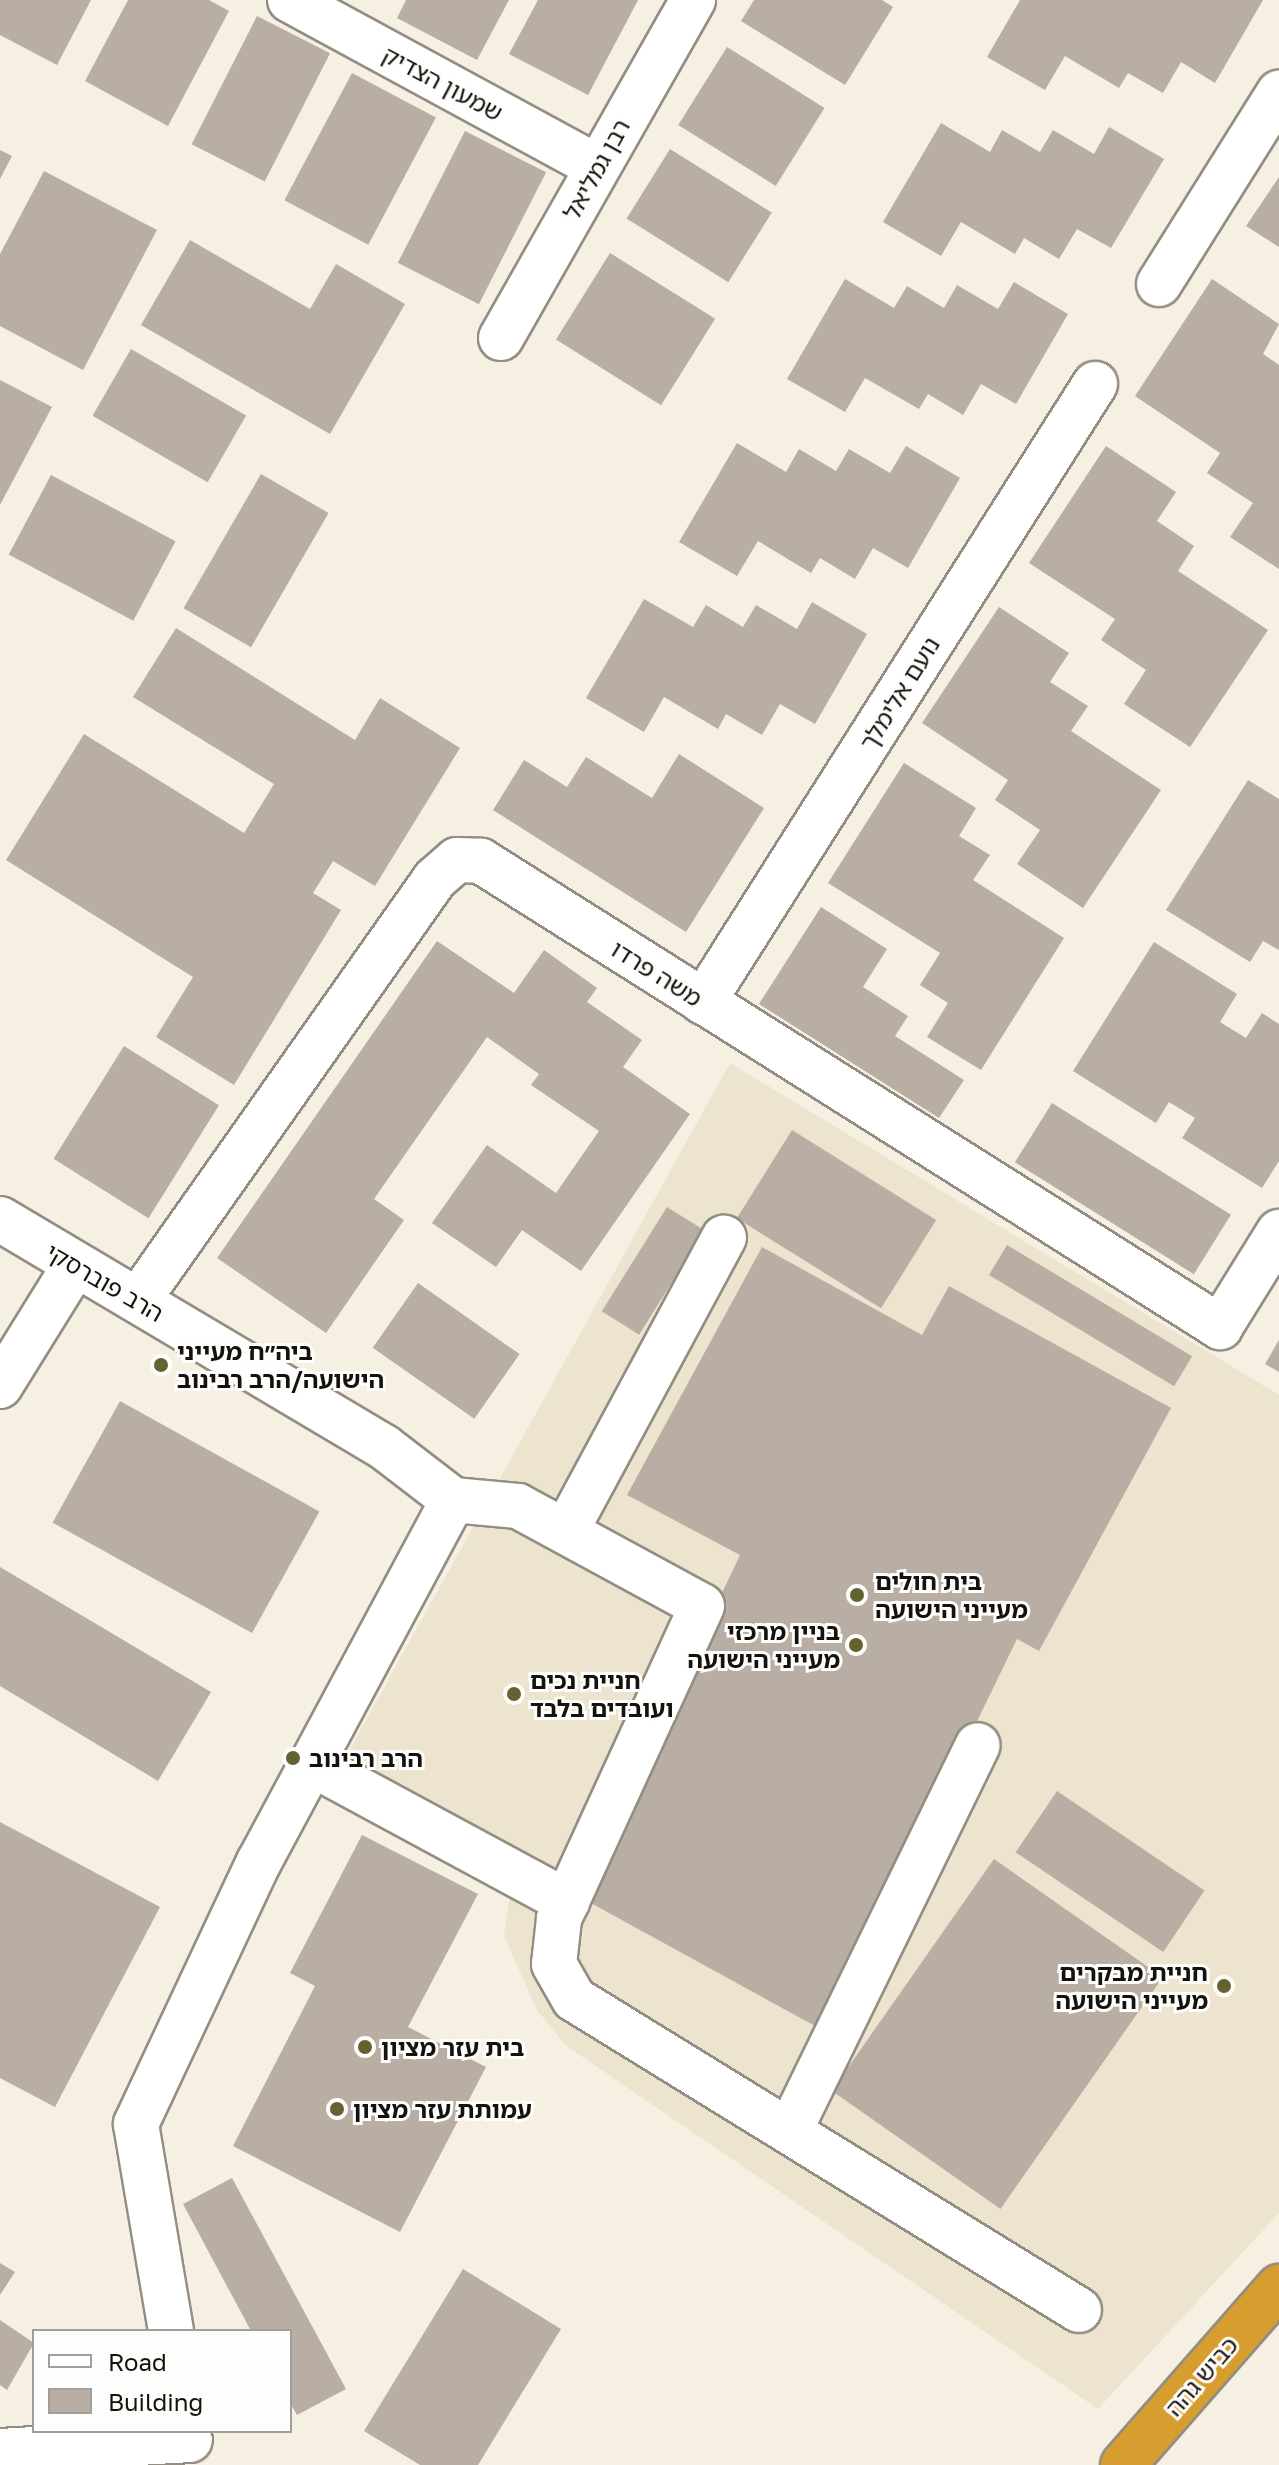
<!DOCTYPE html>
<meta charset="utf-8">
<style>
body{margin:0}
#map{position:relative;width:1279px;height:2465px;overflow:hidden;background:#f5f0e2;font-family:"Golos Text","Noto Sans Hebrew",sans-serif}
div>[style]{position:absolute}
[style*='--x']{left:calc(var(--x)*1px);top:calc(var(--y)*1px);width:calc(var(--w)*1px);rotate:calc(var(--a)*1deg)}
.built>*{inset:0;background:#ede4d0}
.building>*{inset:0;background:#b8aea3;transform-origin:0 0}
.roads{filter:drop-shadow(2px 0 #938e81) drop-shadow(-2px 0 #938e81) drop-shadow(0 2px #938e81) drop-shadow(0 -2px #938e81)}
.minor>*{height:44px;margin:-22px;padding:0 22px;transform-origin:22px;border-radius:22px;background:#fff}
.highway>*{height:44px;margin:-22px;padding:0 22px;transform-origin:22px;border-radius:22px;background:#d89d2f}
.dots>*{width:22px;height:22px;translate:-50% -50%;box-sizing:border-box;border:4px solid #fefdfb;border-radius:50%}
span{translate:-50% -50%;white-space:nowrap;text-align:center;line-height:1.15;-webkit-text-stroke:6px #fefdfb;paint-order:stroke}
.street-label{font-size:24px;color:#13120d}
.poi-label{font-size:24px;color:#13120d;font-weight:700}
.left{translate:0 -50%;text-align:left}
.right{translate:-100% -50%;text-align:right}
.legend{position:absolute;left:32px;top:2329px;width:260px;height:104px;box-sizing:border-box;background:#fefdfb;border:2px solid #a09f9c;margin:0;padding:10px 14px;list-style:none;font-size:24px;color:#13120d}
.legend li{display:flex;align-items:center;gap:16px;height:40px}
.legend b{width:40px;border:2px solid #a09f9c}
</style>
<div id="map">
<div class="built">
<i style="clip-path:polygon(730px 1063px,1279px 1395px,1279px 2213px,1098px 2409px,565px 2045px,537px 2010px,504px 1936px,511px 1887px,324px 1796px)"></i>
</div>
<div class="building">
<i style="clip-path:polygon(0 0,91px 0,57px 65px,0 35px)"></i>
<i style="clip-path:polygon(128px 0,209px 0,229px 11px,168px 126px,85px 81px)"></i>
<i style="clip-path:polygon(406px 0,509px 0,477px 60px,397px 18px)"></i>
<i style="clip-path:polygon(538px 0,638px 0,588px 95px,509px 54px)"></i>
<i style="clip-path:polygon(754px 0,882px 0,893px 7px,845px 85px,741px 21px)"></i>
<i style="clip-path:polygon(1020px 0,1263px 0,1215px 83px,1181px 62px,1163px 93px,1128px 73px,1119px 88px,1065px 56px,1045px 90px,987px 57px)"></i>
<i style="left:257px;top:16px;width:82px;height:144px;rotate:27deg"></i>
<i style="left:727px;top:47px;width:115px;height:92px;rotate:32deg"></i>
<i style="left:352px;top:73px;width:95px;height:144px;rotate:28deg"></i>
<i style="clip-path:polygon(941px 123px,990px 152px,1002px 130px,1040px 152px,1053px 130px,1094px 154px,1109px 127px,1164px 159px,1111px 248px,1077px 229px,1059px 259px,1024px 238px,1015px 254px,961px 222px,941px 256px,883px 222px)"></i>
<i style="left:465px;top:131px;width:91px;height:148px;rotate:27deg"></i>
<i style="left:670px;top:149px;width:120px;height:82px;rotate:32deg"></i>
<i style="clip-path:polygon(0 150px,12px 156px,0 179px)"></i>
<i style="clip-path:polygon(44px 171px,157px 230px,83px 370px,0 326px,0 254px)"></i>
<i style="clip-path:polygon(1279px 177px,1279px 247px,1246px 226px)"></i>
<i style="clip-path:polygon(190px 240px,310px 309px,336px 264px,405px 304px,330px 434px,141px 325px)"></i>
<i style="left:610px;top:253px;width:124px;height:102px;rotate:32deg"></i>
<i style="clip-path:polygon(845px 279px,894px 308px,907px 286px,944px 308px,957px 285px,998px 309px,1014px 282px,1068px 314px,1016px 404px,981px 384px,963px 415px,928px 394px,919px 409px,865px 378px,845px 412px,787px 379px)"></i>
<i style="clip-path:polygon(1212px 279px,1279px 324px,1263px 354px,1279px 365px,1279px 569px,1230px 537px,1253px 503px,1207px 473px,1220px 453px,1135px 396px)"></i>
<i style="left:131px;top:349px;width:133px;height:77px;rotate:30deg"></i>
<i style="clip-path:polygon(0 380px,52px 407px,0 505px)"></i>
<i style="clip-path:polygon(737px 443px,786px 472px,799px 449px,836px 471px,849px 449px,890px 473px,906px 446px,960px 478px,908px 568px,873px 548px,855px 579px,820px 558px,811px 573px,758px 541px,737px 576px,679px 542px)"></i>
<i style="clip-path:polygon(1106px 446px,1176px 492px,1157px 521px,1194px 546px,1178px 571px,1268px 630px,1190px 747px,1124px 704px,1146px 670px,1101px 640px,1115px 619px,1029px 563px)"></i>
<i style="left:261px;top:474px;width:78px;height:155px;rotate:30deg"></i>
<i style="left:51px;top:475px;width:141px;height:90px;rotate:28deg"></i>
<i style="clip-path:polygon(644px 599px,693px 627px,706px 605px,743px 627px,756px 605px,797px 629px,812px 602px,867px 634px,815px 724px,780px 704px,762px 735px,726px 714px,718px 729px,664px 697px,644px 732px,586px 698px)"></i>
<i style="clip-path:polygon(999px 607px,1069px 653px,1050px 682px,1088px 706px,1071px 731px,1161px 790px,1083px 908px,1017px 864px,1040px 830px,995px 800px,1008px 780px,922px 723px)"></i>
<i style="clip-path:polygon(176px 628px,355px 740px,380px 698px,460px 748px,375px 886px,333px 861px,313px 893px,341px 910px,234px 1085px,156px 1037px,193px 977px,6px 860px,84px 734px,244px 833px,274px 784px,133px 697px)"></i>
<i style="clip-path:polygon(679px 754px,764px 808px,686px 932px,493px 810px,524px 760px,567px 787px,586px 757px,652px 798px)"></i>
<i style="clip-path:polygon(904px 763px,976px 808px,959px 836px,990px 855px,973px 880px,1064px 938px,981px 1070px,927px 1037px,948px 1003px,920px 985px,940px 953px,828px 883px)"></i>
<i style="clip-path:polygon(1248px 780px,1279px 799px,1279px 950px,1263px 941px,1250px 962px,1166px 910px)"></i>
<i style="clip-path:polygon(821px 907px,887px 949px,863px 987px,908px 1016px,895px 1036px,964px 1080px,939px 1118px,759px 1004px)"></i>
<i style="clip-path:polygon(437px 941px,514px 993px,544px 950px,597px 988px,587px 1002px,642px 1040px,623px 1067px,690px 1114px,581px 1271px,522px 1230px,496px 1267px,432px 1223px,487px 1145px,556px 1193px,599px 1131px,531px 1085px,539px 1074px,487px 1037px,374px 1199px,404px 1220px,326px 1333px,217px 1258px)"></i>
<i style="clip-path:polygon(1154px 942px,1237px 994px,1220px 1022px,1246px 1038px,1262px 1013px,1279px 1024px,1279px 1161px,1262px 1188px,1182px 1138px,1195px 1118px,1169px 1102px,1156px 1123px,1073px 1071px)"></i>
<i style="left:124px;top:1046px;width:112px;height:133px;rotate:32deg"></i>
<i style="left:1052px;top:1103px;width:211px;height:70px;rotate:32deg"></i>
<i style="left:792px;top:1130px;width:170px;height:104px;rotate:32deg"></i>
<i style="left:667px;top:1207px;width:44px;height:123px;rotate:32deg"></i>
<i style="left:1007px;top:1245px;width:216px;height:35px;rotate:31deg"></i>
<i style="clip-path:polygon(762px 1247px,922px 1335px,949px 1286px,1171px 1408px,1039px 1651px,1017px 1639px,826px 2032px,578px 1896px,740px 1555px,627px 1495px)"></i>
<i style="left:418px;top:1283px;width:124px;height:79px;rotate:35deg"></i>
<i style="clip-path:polygon(1279px 1340px,1279px 1372px,1265px 1364px)"></i>
<i style="left:120px;top:1401px;width:228px;height:139px;rotate:29deg"></i>
<i style="clip-path:polygon(0 1567px,211px 1692px,158px 1781px,0 1686px)"></i>
<i style="left:1057px;top:1791px;width:178px;height:74px;rotate:34deg"></i>
<i style="clip-path:polygon(0 1822px,160px 1907px,55px 2107px,0 2078px)"></i>
<i style="clip-path:polygon(362px 1835px,478px 1894px,408px 2027px,486px 2067px,400px 2232px,233px 2146px,315px 1986px,290px 1973px)"></i>
<i style="left:994px;top:1859px;width:206px;height:283px;rotate:35deg"></i>
<i style="clip-path:polygon(232px 2178px,346px 2389px,297px 2415px,290px 2403px,290px 2331px,251px 2331px,183px 2204px)"></i>
<i style="clip-path:polygon(0 2263px,15px 2272px,0 2295px)"></i>
<i style="clip-path:polygon(463px 2269px,561px 2329px,478px 2465px,420px 2465px,364px 2431px)"></i>
<i style="clip-path:polygon(0 2320px,34px 2343px,7px 2390px,0 2385px)"></i>
</div>
<div class="roads">
<div class="minor">
<i style="--x:290;--y:0;--w:349;--a:28.5"></i>
<i style="--x:1159;--y:284;--w:226;--a:-57.9"></i>
<i style="--x:501;--y:338;--w:389;--a:-60.4"></i>
<i style="--x:703;--y:1002;--w:732;--a:-57.61"></i>
<i style="--x:0;--y:1219;--w:447;--a:30.7"></i>
<i style="--x:384;--y:1447;--w:87;--a:37.5"></i>
<i style="--x:138;--y:1300;--w:515;--a:-54.8"></i>
<i style="--x:435;--y:879;--w:29;--a:-41"></i>
<i style="--x:457;--y:860;--w:24;--a:2"></i>
<i style="--x:481;--y:861;--w:874;--a:32.23"></i>
<i style="--x:1220;--y:1327;--w:112;--a:-58.2"></i>
<i style="--x:0;--y:1386;--w:142;--a:-58.2"></i>
<i style="--x:453;--y:1500;--w:65;--a:5.3"></i>
<i style="--x:518;--y:1506;--w:209;--a:28.5"></i>
<i style="--x:702;--y:1606;--w:344;--a:114.6"></i>
<i style="--x:559;--y:1919;--w:45;--a:96.3"></i>
<i style="--x:554;--y:1964;--w:40;--a:60.3"></i>
<i style="--x:574;--y:1999;--w:593;--a:31.63"></i>
<i style="--x:567;--y:1529;--w:331;--a:-61.7"></i>
<i style="--x:312;--y:1764;--w:290;--a:28.4"></i>
<i style="--x:790;--y:2130;--w:428;--a:-64"></i>
<i style="--x:171;--y:2331;--w:210;--a:-99.6"></i>
<i style="--x:136;--y:2124;--w:289;--a:-64.9"></i>
<i style="--x:259;--y:1862;--w:411;--a:-61.8"></i>
<i style="--x:0;--y:2451;--w:190;--a:-3.3"></i>
</div>
<div class="highway">
<i style="--x:1123;--y:2465;--w:237;--a:-48.8"></i>
</div>
</div>
<div class="dots">
<i style="left:161px;top:1365px;background:#646330"></i>
<i style="left:857px;top:1595px;background:#646330"></i>
<i style="left:856px;top:1645px;background:#646330"></i>
<i style="left:514px;top:1694px;background:#646330"></i>
<i style="left:293px;top:1758px;background:#646330"></i>
<i style="left:1224px;top:1986px;background:#646330"></i>
<i style="left:365px;top:2047px;background:#646330"></i>
<i style="left:337px;top:2109px;background:#646330"></i>
</div>
<div class="street-label">
<span style="left:443px;top:83px;rotate:28deg">שמעון הצדיק</span>
<span style="left:596px;top:169px;rotate:-61deg">רבן גמליאל</span>
<span style="left:899px;top:693px;rotate:-58deg">נועם אלימלך</span>
<span style="left:657px;top:973px;rotate:32deg">משה פרדו</span>
<span style="left:105px;top:1282px;rotate:30deg">הרב פוברסקי</span>
<span style="left:1201px;top:2376px;rotate:-49deg">כביש גהה</span>
</div>
<div class="poi-label">
<span class="left" style="left:177px;top:1365px">ביה״ח מעייני<br>הישועה/הרב רבינוב</span>
<span class="left" style="left:875px;top:1595px">בית חולים<br>מעייני הישועה</span>
<span class="right" style="left:840px;top:1645px">בניין מרכזי<br>מעייני הישועה</span>
<span class="left" style="left:530px;top:1694px">חניית נכים<br>ועובדים בלבד</span>
<span class="left" style="left:309px;top:1758px">הרב רבינוב</span>
<span class="right" style="left:1208px;top:1986px">חניית מבקרים<br>מעייני הישועה</span>
<span class="left" style="left:381px;top:2047px">בית עזר מציון</span>
<span class="left" style="left:353px;top:2109px">עמותת עזר מציון</span>
</div>
<ul class="legend">
<li><b style="height:10px;background:#fff"></b>Road</li>
<li><b style="height:22px;background:#b8aea3"></b>Building</li>
</ul>
</div>
